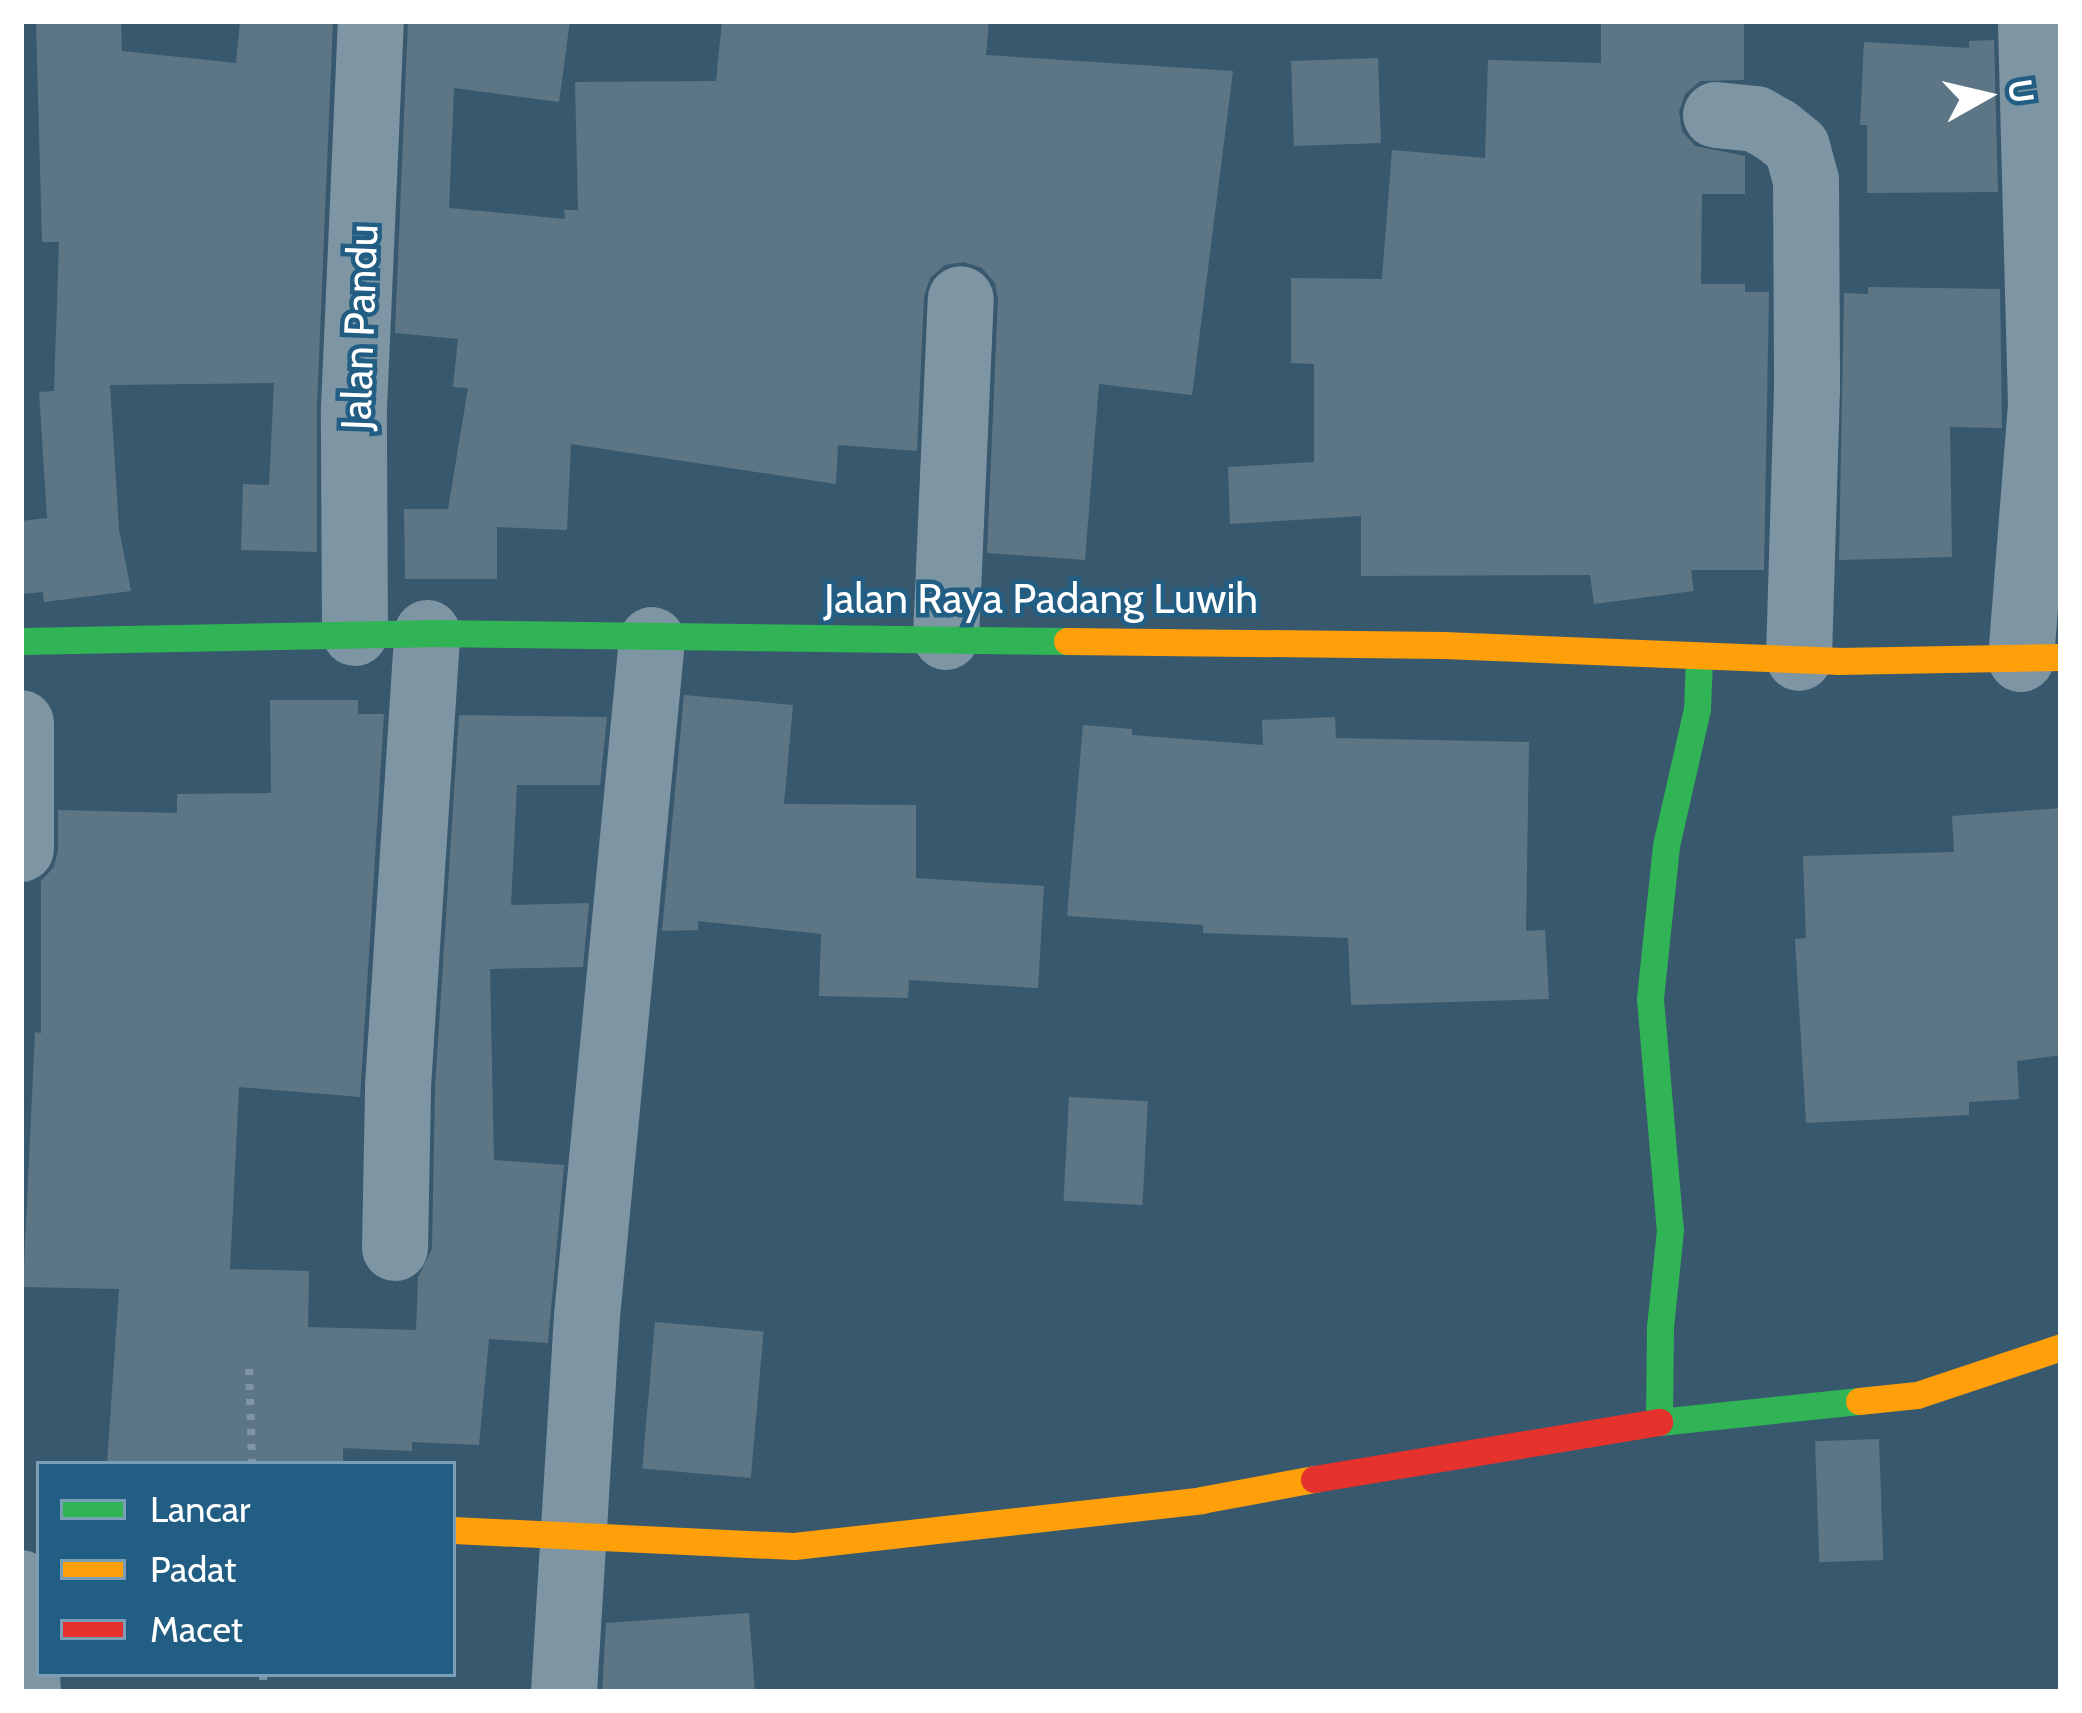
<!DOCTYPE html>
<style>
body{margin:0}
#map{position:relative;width:2082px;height:1713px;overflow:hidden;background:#38596d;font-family:Cabin,sans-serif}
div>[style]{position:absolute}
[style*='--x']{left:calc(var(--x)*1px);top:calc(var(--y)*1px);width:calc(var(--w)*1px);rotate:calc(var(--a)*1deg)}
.building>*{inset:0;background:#5d7685;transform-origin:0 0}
.path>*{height:8px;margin-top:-4px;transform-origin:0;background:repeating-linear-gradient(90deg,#7e95a3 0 6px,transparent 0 15px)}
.street>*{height:66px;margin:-33px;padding:0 33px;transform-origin:33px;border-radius:33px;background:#7e95a3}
.fast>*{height:27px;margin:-13.5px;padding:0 13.5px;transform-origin:13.5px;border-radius:13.5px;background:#30b455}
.slow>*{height:27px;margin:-13.5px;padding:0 13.5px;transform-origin:13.5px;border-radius:13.5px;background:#ff9f0a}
.jam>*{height:27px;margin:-13.5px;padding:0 13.5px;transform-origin:13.5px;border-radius:13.5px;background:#e5322d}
span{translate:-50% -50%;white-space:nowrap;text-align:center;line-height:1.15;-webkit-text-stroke:9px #225e83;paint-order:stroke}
.street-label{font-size:42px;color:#fff}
.frame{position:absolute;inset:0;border:24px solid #fff;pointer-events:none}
.legend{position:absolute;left:36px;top:1461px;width:420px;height:216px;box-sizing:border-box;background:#225e83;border:3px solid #7a9eb5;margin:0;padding:15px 21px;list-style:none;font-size:36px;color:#fff}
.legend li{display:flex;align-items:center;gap:24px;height:60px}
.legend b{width:60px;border:3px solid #7a9eb5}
.north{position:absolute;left:1926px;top:36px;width:120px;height:120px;-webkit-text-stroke:9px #225e83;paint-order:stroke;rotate:82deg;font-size:33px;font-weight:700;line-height:48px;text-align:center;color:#fff}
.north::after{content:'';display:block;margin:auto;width:42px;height:54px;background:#fff;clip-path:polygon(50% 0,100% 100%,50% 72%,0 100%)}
</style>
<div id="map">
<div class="building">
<i style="clip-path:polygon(36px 21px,121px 21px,122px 51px,236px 63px,240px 21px,333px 21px,317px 406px,317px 552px,241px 550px,243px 484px,269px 485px,274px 383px,110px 385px,119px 529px,131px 591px,44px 602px,43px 592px,21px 594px,21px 521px,47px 518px,39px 392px,54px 391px,59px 242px,42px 242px)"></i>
<i style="clip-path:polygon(408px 21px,570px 21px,559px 102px,454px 88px,449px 208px,565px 219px,564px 210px,578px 210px,575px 82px,716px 81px,722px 21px,989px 21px,986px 55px,1233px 71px,1192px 395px,1099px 384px,1085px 560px,987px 553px,998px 299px,995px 283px,982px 268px,964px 262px,945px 265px,930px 278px,924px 297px,917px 451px,838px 445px,836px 484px,571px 444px,567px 530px,497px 527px,497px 579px,405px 579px,404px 509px,448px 509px,468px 388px,453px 387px,458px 339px,395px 333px)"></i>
<i style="clip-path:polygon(1601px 21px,1744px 21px,1744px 80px,1700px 81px,1685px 94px,1679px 112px,1682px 131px,1695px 146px,1745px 156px,1745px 194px,1702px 194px,1701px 284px,1745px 284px,1745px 292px,1769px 292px,1764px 570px,1691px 570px,1694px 591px,1594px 604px,1590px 575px,1361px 576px,1361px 516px,1230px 524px,1228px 467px,1314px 462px,1314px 364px,1291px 363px,1291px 278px,1382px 279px,1392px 150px,1485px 158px,1488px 60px,1601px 63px)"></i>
<i style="clip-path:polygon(1994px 40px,1998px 192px,1867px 193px,1867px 125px,1860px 125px,1864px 42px,1969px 48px,1969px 41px)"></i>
<i style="left:1378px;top:58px;width:85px;height:87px;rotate:88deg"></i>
<i style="clip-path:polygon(1868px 287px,2000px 289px,2002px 428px,1950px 427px,1952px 557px,1839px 560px,1844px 293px,1868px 294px)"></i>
<i style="clip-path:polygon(684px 695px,793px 705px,784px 804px,916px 805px,916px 878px,1044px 886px,1038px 988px,909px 980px,908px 998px,819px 996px,821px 934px,698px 921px,698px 930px,662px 931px)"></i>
<i style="clip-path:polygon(270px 700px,358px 700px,358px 714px,384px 714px,360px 1097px,239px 1087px,230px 1269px,309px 1271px,308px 1327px,416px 1330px,418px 1277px,432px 1249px,435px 1088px,459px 715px,607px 717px,600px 785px,517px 785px,511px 905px,589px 903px,583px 967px,490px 969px,494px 1160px,564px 1165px,548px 1343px,489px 1339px,479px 1445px,412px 1442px,412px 1451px,343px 1448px,343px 1464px,107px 1464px,119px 1289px,23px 1287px,35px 1032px,41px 1033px,41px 881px,54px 867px,58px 850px,58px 810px,177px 813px,177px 794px,271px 793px)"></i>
<i style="clip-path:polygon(1335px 717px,1336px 738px,1529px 742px,1526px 931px,1545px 930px,1549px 999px,1351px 1005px,1348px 938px,1203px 933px,1203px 925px,1067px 916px,1083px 725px,1132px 729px,1132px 735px,1263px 745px,1262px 720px)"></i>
<i style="clip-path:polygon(2061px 808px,2061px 1055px,2017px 1061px,2019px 1099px,1969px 1102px,1969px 1115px,1806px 1123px,1795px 939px,1806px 938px,1803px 856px,1954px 852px,1952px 816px)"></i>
<i style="left:1069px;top:1097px;width:79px;height:104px;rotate:3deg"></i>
<i style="left:655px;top:1322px;width:109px;height:147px;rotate:5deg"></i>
<i style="left:1879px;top:1439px;width:121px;height:64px;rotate:88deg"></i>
<i style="clip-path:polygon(749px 1613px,755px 1692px,602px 1692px,606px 1623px)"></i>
</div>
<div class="path">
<i style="--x:249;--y:1369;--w:95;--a:88.2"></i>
<i style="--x:263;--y:1674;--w:18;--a:87"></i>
</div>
<div class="street">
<i style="--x:1716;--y:115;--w:40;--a:5.7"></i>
<i style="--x:1756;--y:119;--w:24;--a:30"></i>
<i style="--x:1777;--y:131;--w:26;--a:39"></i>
<i style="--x:1797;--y:147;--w:34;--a:75"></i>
<i style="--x:1806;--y:180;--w:208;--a:89.7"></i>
<i style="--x:1807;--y:388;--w:270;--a:91.7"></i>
<i style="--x:355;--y:633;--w:225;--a:-90.3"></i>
<i style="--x:354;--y:408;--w:387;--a:-87.5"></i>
<i style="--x:946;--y:637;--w:338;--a:-87.5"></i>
<i style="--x:2021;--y:659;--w:254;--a:-85.5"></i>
<i style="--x:2041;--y:406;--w:385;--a:-91.5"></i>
<i style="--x:21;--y:723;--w:126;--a:90"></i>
<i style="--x:395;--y:1248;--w:162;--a:-88.9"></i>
<i style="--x:398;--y:1086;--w:454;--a:-86.3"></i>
<i style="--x:21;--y:1583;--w:109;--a:86.3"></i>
<i style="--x:564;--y:1692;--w:377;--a:-86.5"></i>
<i style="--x:587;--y:1316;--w:679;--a:-84.51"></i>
</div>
<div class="fast">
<i style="--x:21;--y:641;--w:406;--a:-1.1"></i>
<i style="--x:427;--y:633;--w:640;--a:0.72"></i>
<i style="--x:1699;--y:658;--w:51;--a:92.2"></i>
<i style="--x:1697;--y:709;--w:140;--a:102.8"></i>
<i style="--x:1666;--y:846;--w:154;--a:96"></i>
<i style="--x:1650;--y:999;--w:232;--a:85.1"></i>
<i style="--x:1670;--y:1230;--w:97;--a:95.9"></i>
<i style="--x:1660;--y:1326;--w:96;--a:90.6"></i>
<i style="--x:1659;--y:1422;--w:201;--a:-6"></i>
</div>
<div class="slow">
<i style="--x:1067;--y:641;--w:376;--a:0.6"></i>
<i style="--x:1443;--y:645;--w:394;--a:2.3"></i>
<i style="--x:1837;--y:661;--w:224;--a:-1"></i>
<i style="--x:1859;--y:1401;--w:58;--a:-5.9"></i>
<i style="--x:1917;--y:1395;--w:152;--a:-18.4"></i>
<i style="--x:453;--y:1530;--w:341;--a:2.7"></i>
<i style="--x:794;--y:1546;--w:410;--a:-6.4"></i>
<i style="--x:1201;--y:1500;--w:115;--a:-10.5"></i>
</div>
<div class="jam">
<i style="--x:1314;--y:1479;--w:350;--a:-9.4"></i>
</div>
<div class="street-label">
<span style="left:359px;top:327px;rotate:-88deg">Jalan Pandu</span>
<span style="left:1041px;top:598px">Jalan Raya Padang Luwih</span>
</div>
<div class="frame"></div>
<ul class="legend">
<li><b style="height:15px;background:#30b455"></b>Lancar</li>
<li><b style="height:15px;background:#ff9f0a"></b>Padat</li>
<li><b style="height:15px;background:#e5322d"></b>Macet</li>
</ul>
<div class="north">U</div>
</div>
